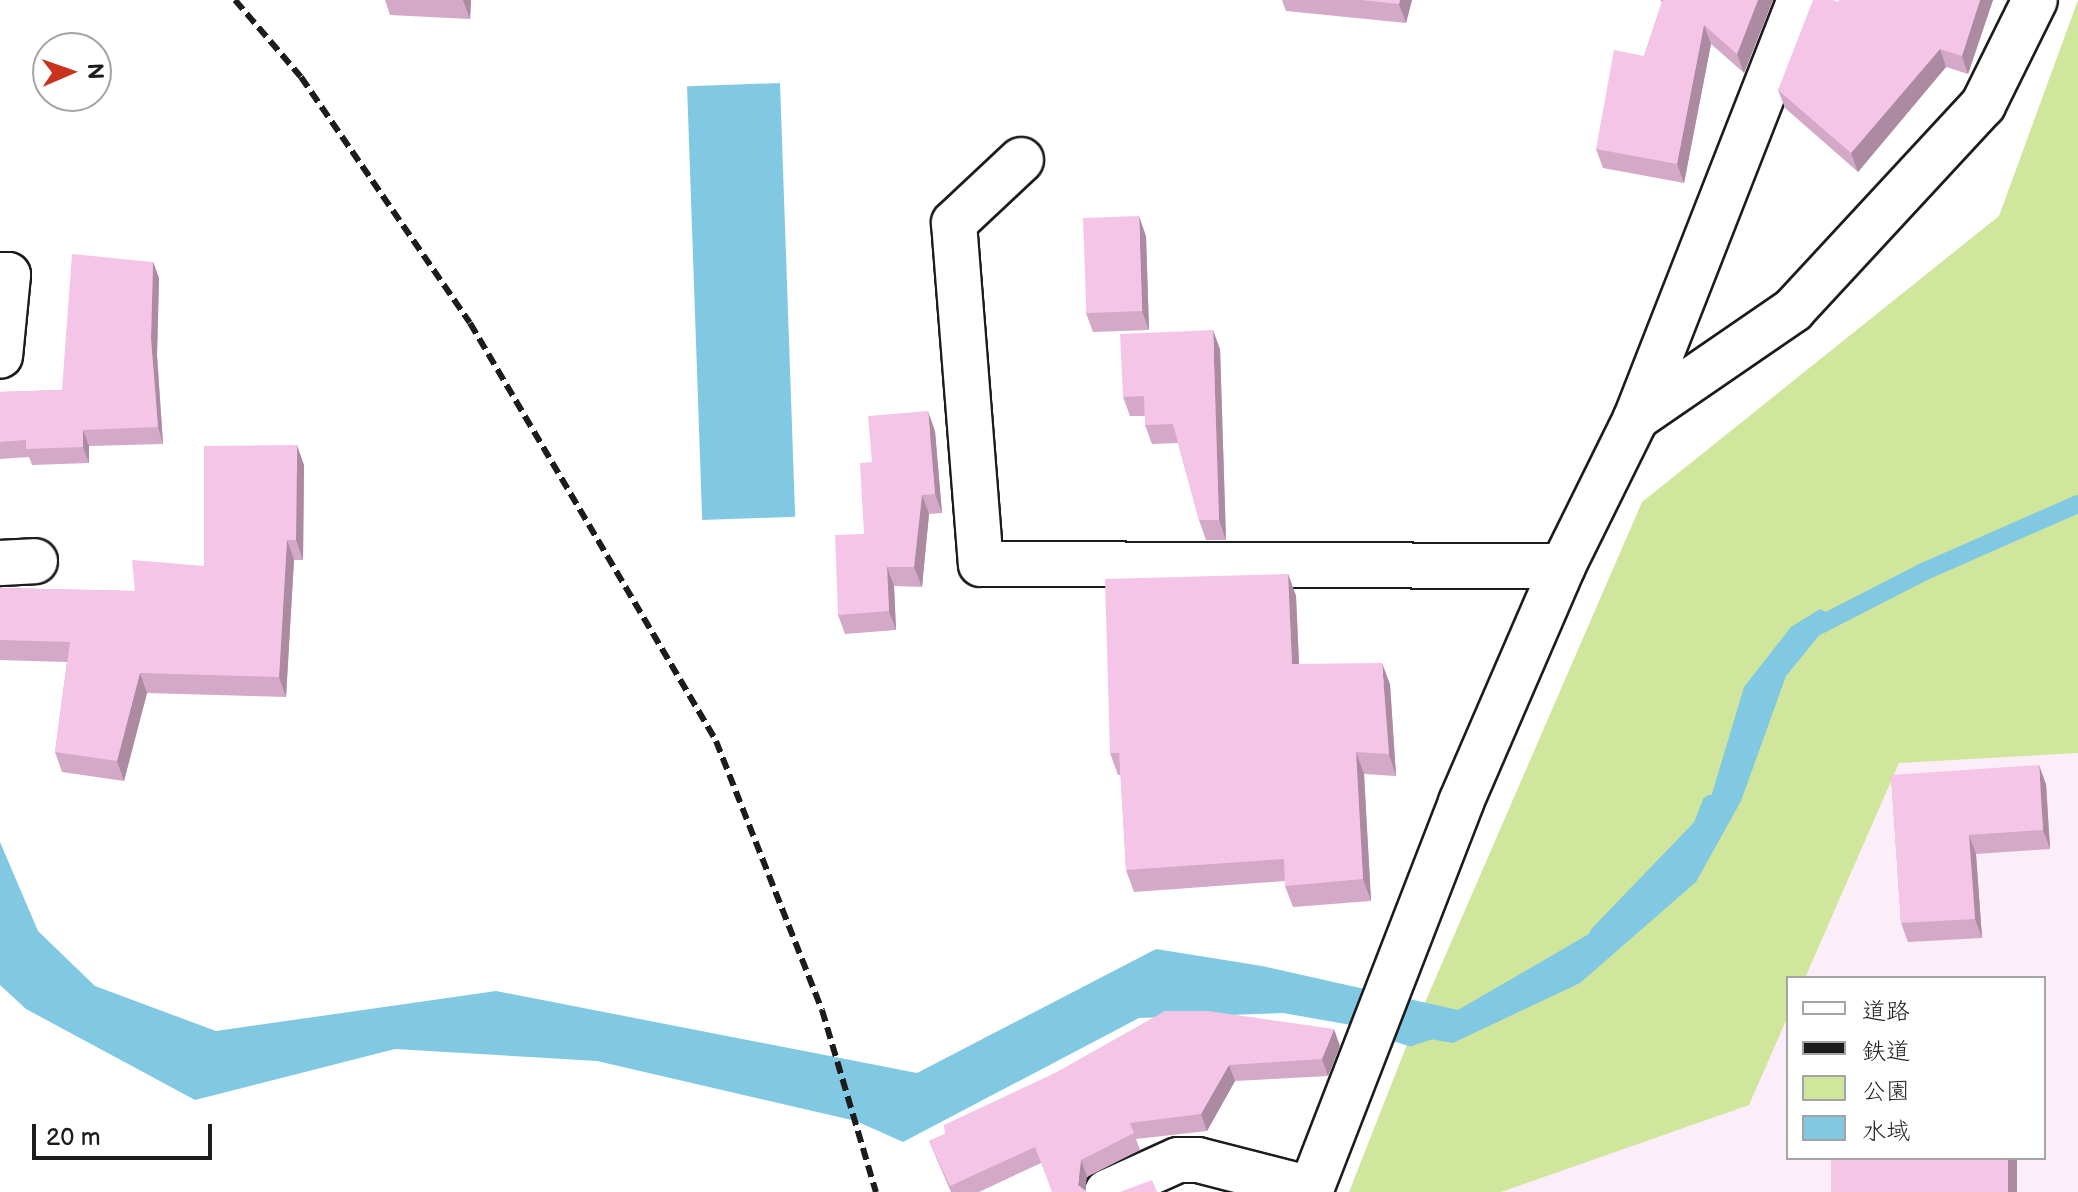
<!DOCTYPE html>
<meta charset="utf-8">
<style>
body{margin:0}
#map{position:relative;width:2078px;height:1192px;overflow:hidden;background:#fff;font-family:"Balsamiq Sans","Klee One",sans-serif}
div>[style]{position:absolute}
[style*='--x']{left:calc(var(--x)*1px);top:calc(var(--y)*1px);width:calc(var(--w)*1px);rotate:calc(var(--a)*1deg)}
.built>*{inset:0;background:#fceef8}
.green>*{inset:0;background:#d0e69c}
.water>*{inset:0;background:#81c9e2;transform-origin:0 0}
.stream>*{height:18px;margin:-9px;padding:0 9px;transform-origin:9px;border-radius:9px;background:#81c9e2}
.roads{filter:drop-shadow(2px 0 #1c1c1c) drop-shadow(-2px 0 #1c1c1c) drop-shadow(0 2px #1c1c1c) drop-shadow(0 -2px #1c1c1c)}
.street>*{height:44px;margin:-22px;padding:0 22px;transform-origin:22px;border-radius:22px;background:#fff}
.secondary>*{height:44px;margin:-22px;padding:0 22px;transform-origin:22px;border-radius:22px;background:#fff}
.rail>*{height:6px;margin-top:-3px;transform-origin:0;background:repeating-linear-gradient(90deg,#1c1c1c 0 12px,transparent 0 18px)}
.wall>*{inset:0;background:#d3a9c7}
.shaded-wall>*{inset:0;background:#ac8aa2;transform-origin:0 0}
.building>*{inset:0;background:#f5c5e7;transform-origin:0 0}
span{translate:-50% -50%;white-space:nowrap;text-align:center;line-height:1.15;-webkit-text-stroke:6px #fff;paint-order:stroke}
.legend{position:absolute;left:1786px;top:976px;width:260px;height:184px;box-sizing:border-box;background:#fff;border:2px solid #a4a4a4;margin:0;padding:10px 14px;list-style:none;font-size:24px;color:#1c1c1c}
.legend li{display:flex;align-items:center;gap:16px;height:40px}
.legend b{width:40px;border:2px solid #a4a4a4}
.north{position:absolute;left:32px;top:32px;width:80px;height:80px;box-sizing:border-box;background:#fff;border:2px solid #a4a4a4;border-radius:50%;rotate:88deg;font-size:22px;font-weight:700;line-height:32px;text-align:center;color:#1c1c1c}
.north::after{content:'';display:block;margin:auto;width:28px;height:36px;background:#c8321e;clip-path:polygon(50% 0,100% 100%,50% 72%,0 100%)}
.scale{position:absolute;left:32px;top:1124px;width:180px;height:36px;box-sizing:border-box;border:4px solid #1c1c1c;border-top:0;padding-left:10px;font-size:24px;line-height:28px;white-space:nowrap;color:#1c1c1c;-webkit-text-stroke:6px #fff;paint-order:stroke}
</style>
<div id="map">
<div class="built">
<i style="clip-path:polygon(evenodd,2078px 110px,2078px 1192px,1448px 1192px,2078px 110px,1788px 978px,2044px 978px,2044px 1158px,1788px 1158px,1788px 978px)"></i>
</div>
<div class="green">
<i style="clip-path:polygon(2078px 0,2078px 753px,1899px 763px,1805px 978px,1788px 978px,1788px 1016px,1749px 1105px,1501px 1192px,1349px 1192px,1410px 1037px,1642px 502px,1999px 216px)"></i>
</div>
<div class="water">
<i style="left:780px;top:83px;width:434px;height:93px;rotate:88deg"></i>
<i style="clip-path:polygon(1820px 609px,1835px 616px,1786px 676px,1741px 801px,1696px 882px,1580px 983px,1453px 1043px,1283px 1013px,1139px 1018px,903px 1142px,856px 1121px,597px 1061px,395px 1049px,195px 1100px,26px 1009px,0 985px,0 842px,38px 931px,95px 986px,216px 1031px,496px 991px,917px 1073px,1156px 949px,1262px 966px,1458px 1010px,1613px 920px,1702px 827px,1744px 687px,1791px 627px)"></i>
</div>
<div class="stream">
<i style="--x:1816;--y:627;--w:120;--a:-27.2"></i>
<i style="--x:1923;--y:572;--w:169;--a:-23.7"></i>
<i style="--x:1598;--y:935;--w:150;--a:-46.1"></i>
<i style="--x:1702;--y:827;--w:25;--a:-69"></i>
<i style="--x:1379;--y:1027;--w:33;--a:18"></i>
<i style="--x:1410;--y:1037;--w:26;--a:-18"></i>
</div>
<div class="roads">
<div class="street">
<i style="--x:1021;--y:160;--w:92;--a:136.8"></i>
<i style="--x:954;--y:223;--w:342;--a:85.5"></i>
<i style="--x:981;--y:564;--w:582;--a:0.2"></i>
<i style="--x:0;--y:275;--w:8;--a:0"></i>
<i style="--x:8;--y:275;--w:81;--a:95.6"></i>
<i style="--x:1636;--y:418;--w:449;--a:-68.6"></i>
<i style="--x:0;--y:563;--w:35;--a:-3"></i>
<i style="--x:1107;--y:1192;--w:78;--a:-24.3"></i>
<i style="--x:1178;--y:1160;--w:20;--a:0"></i>
<i style="--x:1198;--y:1160;--w:117;--a:14.4"></i>
</div>
<div class="secondary">
<i style="--x:1310;--y:1192;--w:418;--a:-68.8"></i>
<i style="--x:1461;--y:802;--w:257;--a:-66.6"></i>
<i style="--x:1563;--y:566;--w:165;--a:-63.7"></i>
<i style="--x:1636;--y:418;--w:191;--a:-34.5"></i>
<i style="--x:1793;--y:310;--w:280;--a:-47.2"></i>
<i style="--x:1983;--y:105;--w:117;--a:-63.7"></i>
</div>
</div>
<div class="rail">
<i style="--x:235;--y:0;--w:101;--a:49.4"></i>
<i style="--x:301;--y:77;--w:298;--a:55.5"></i>
<i style="--x:470;--y:323;--w:485;--a:59.5"></i>
<i style="--x:716;--y:741;--w:289;--a:68.5"></i>
<i style="--x:822;--y:1010;--w:190;--a:73.5"></i>
</div>
<div class="wall">
<i style="clip-path:polygon(385px 0,471px 0,470px 19px,390px 15px)"></i>
<i style="clip-path:polygon(1282px 0,1412px 0,1406px 23px,1286px 11px)"></i>
<i style="clip-path:polygon(1660px 0,1773px 0,1744px 73px,1711px 44px,1684px 183px,1603px 168px,1596px 149px,1644px 56px,1662px 2px)"></i>
<i style="clip-path:polygon(1993px 0,1968px 74px,1946px 67px,1858px 172px,1785px 108px,1778px 90px,1838px 2px)"></i>
<i style="clip-path:polygon(1146px 236px,1149px 330px,1093px 332px,1086px 313px)"></i>
<i style="clip-path:polygon(153px 262px,159px 278px,157px 355px,163px 444px,89px 446px,89px 463px,32px 465px,29px 457px,0 459px,0 392px,62px 390px)"></i>
<i style="clip-path:polygon(1220px 349px,1226px 540px,1206px 540px,1199px 520px,1178px 443px,1152px 444px,1145px 425px,1145px 416px,1130px 416px,1123px 397px)"></i>
<i style="clip-path:polygon(935px 431px,942px 513px,929px 514px,922px 587px,894px 586px,896px 630px,845px 634px,838px 615px,864px 534px,872px 462px)"></i>
<i style="clip-path:polygon(304px 465px,303px 560px,294px 560px,286px 697px,147px 693px,124px 781px,62px 772px,55px 752px,67px 662px,0 660px,0 588px,135px 591px,204px 566px)"></i>
<i style="clip-path:polygon(1288px 574px,1296px 596px,1299px 664px,1390px 684px,1396px 776px,1364px 774px,1371px 901px,1293px 907px,1285px 886px,1285px 881px,1134px 892px,1126px 870px,1121px 775px,1118px 775px,1110px 753px)"></i>
<i style="clip-path:polygon(1891px 775px,2046px 784px,2050px 849px,1976px 854px,1982px 938px,1908px 942px,1901px 923px)"></i>
<i style="clip-path:polygon(1340px 1046px,1328px 1076px,1235px 1081px,1207px 1131px,1136px 1139px,1140px 1150px,1087px 1177px,1041px 1163px,979px 1192px,951px 1192px,929px 1141px,945px 1134px,1055px 1073px)"></i>
</div>
<div class="shaded-wall">
<i style="clip-path:polygon(463px 0,471px 0,470px 19px)"></i>
<i style="clip-path:polygon(1400px 0,1412px 0,1406px 23px,1399px 4px)"></i>
<i style="clip-path:polygon(1758px 0,1773px 0,1744px 73px,1737px 54px)"></i>
<i style="clip-path:polygon(1980px 0,1993px 0,1968px 74px,1962px 56px)"></i>
<i style="clip-path:polygon(1704px 25px,1711px 44px,1684px 183px,1677px 164px)"></i>
<i style="clip-path:polygon(1940px 49px,1946px 67px,1858px 172px,1851px 153px)"></i>
<i style="clip-path:polygon(1139px 216px,1146px 236px,1149px 330px,1142px 311px)"></i>
<i style="clip-path:polygon(153px 262px,159px 278px,157px 355px,163px 444px,158px 427px,151px 339px)"></i>
<i style="clip-path:polygon(1213px 330px,1220px 349px,1226px 540px,1219px 520px)"></i>
<i style="clip-path:polygon(928px 411px,935px 431px,942px 513px,935px 494px)"></i>
<i style="clip-path:polygon(83px 430px,89px 446px,89px 463px,83px 447px)"></i>
<i style="clip-path:polygon(297px 445px,304px 465px,303px 560px,296px 540px)"></i>
<i style="clip-path:polygon(922px 495px,929px 514px,922px 587px,914px 567px)"></i>
<i style="clip-path:polygon(287px 540px,294px 560px,286px 697px,279px 677px)"></i>
<i style="clip-path:polygon(887px 567px,894px 586px,896px 630px,889px 611px)"></i>
<i style="clip-path:polygon(1288px 574px,1296px 596px,1300px 686px,1292px 664px)"></i>
<i style="clip-path:polygon(1382px 663px,1390px 684px,1396px 776px,1389px 754px)"></i>
<i style="clip-path:polygon(140px 673px,147px 693px,124px 781px,117px 761px)"></i>
<i style="clip-path:polygon(1356px 752px,1364px 774px,1371px 901px,1363px 879px)"></i>
<i style="clip-path:polygon(2039px 765px,2046px 784px,2050px 849px,2043px 830px)"></i>
<i style="clip-path:polygon(1969px 835px,1976px 854px,1982px 938px,1975px 919px)"></i>
<i style="clip-path:polygon(1334px 1029px,1340px 1046px,1328px 1076px,1322px 1059px)"></i>
<i style="clip-path:polygon(1229px 1065px,1235px 1081px,1207px 1131px,1201px 1114px)"></i>
<i style="left:2008px;top:1158px;width:9px;height:34px"></i>
<i style="clip-path:polygon(1081px 1160px,1087px 1177px,1085px 1192px,1078px 1185px)"></i>
</div>
<div class="building">
<i style="clip-path:polygon(1361px 0,1400px 0,1399px 4px)"></i>
<i style="clip-path:polygon(1663px 0,1758px 0,1737px 54px,1704px 25px,1677px 164px,1596px 149px,1614px 50px,1644px 56px)"></i>
<i style="clip-path:polygon(1813px 0,1833px 0,1838px 2px,1839px 0,1980px 0,1962px 56px,1940px 49px,1851px 153px,1778px 90px)"></i>
<i style="left:1139px;top:216px;width:95px;height:56px;rotate:88deg"></i>
<i style="clip-path:polygon(72px 254px,153px 262px,151px 339px,158px 427px,83px 430px,83px 447px,26px 449px,26px 440px,0 442px,0 392px,62px 390px)"></i>
<i style="clip-path:polygon(1213px 330px,1219px 520px,1199px 520px,1173px 424px,1145px 425px,1144px 396px,1123px 397px,1120px 334px)"></i>
<i style="clip-path:polygon(928px 411px,935px 494px,922px 495px,914px 567px,887px 567px,889px 611px,838px 615px,835px 535px,864px 534px,860px 463px,872px 462px,868px 416px)"></i>
<i style="clip-path:polygon(297px 445px,296px 540px,287px 540px,279px 677px,140px 673px,117px 761px,55px 752px,70px 642px,0 640px,0 588px,135px 591px,132px 560px,204px 566px,204px 446px)"></i>
<i style="clip-path:polygon(1288px 574px,1292px 664px,1382px 663px,1389px 754px,1356px 752px,1363px 879px,1285px 886px,1284px 859px,1126px 870px,1119px 753px,1110px 753px,1105px 579px)"></i>
<i style="clip-path:polygon(2039px 765px,2043px 830px,1969px 835px,1975px 919px,1901px 923px,1891px 775px)"></i>
<i style="clip-path:polygon(1165px 1011px,1208px 1011px,1334px 1029px,1322px 1059px,1229px 1065px,1201px 1114px,1130px 1123px,1134px 1133px,1081px 1160px,1078px 1185px,1087px 1192px,1052px 1192px,1035px 1147px,950px 1186px,929px 1141px,945px 1134px,944px 1125px,1055px 1073px)"></i>
<i style="left:1831px;top:1158px;width:177px;height:34px"></i>
<i style="clip-path:polygon(1152px 1180px,1157px 1192px,1120px 1192px)"></i>
</div>
<ul class="legend">
<li><b style="height:10px;background:#fff"></b>道路</li>
<li><b style="height:10px;background:#1c1c1c"></b>鉄道</li>
<li><b style="height:22px;background:#d0e69c"></b>公園</li>
<li><b style="height:22px;background:#81c9e2"></b>水域</li>
</ul>
<div class="north">N</div>
<div class="scale">20 m</div>
</div>
